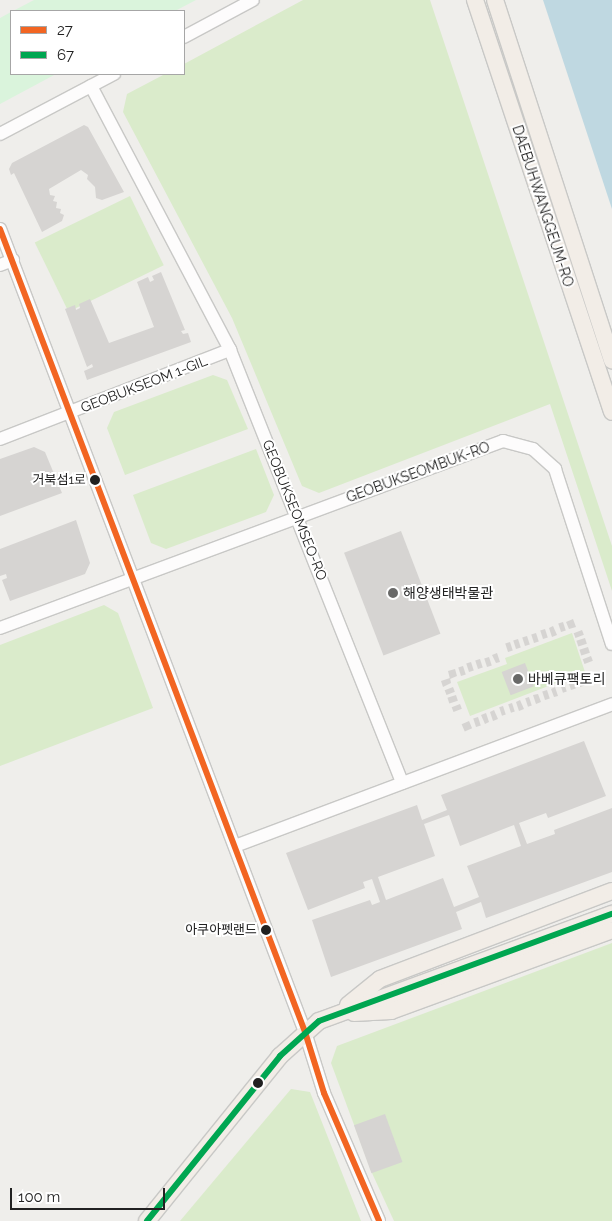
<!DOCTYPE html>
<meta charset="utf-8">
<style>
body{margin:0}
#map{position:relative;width:612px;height:1221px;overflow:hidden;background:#efeeeb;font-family:Raleway,"Noto Sans KR",sans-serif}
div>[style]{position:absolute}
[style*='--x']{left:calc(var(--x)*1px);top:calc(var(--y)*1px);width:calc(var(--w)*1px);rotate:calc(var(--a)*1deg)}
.grass>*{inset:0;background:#daebcb;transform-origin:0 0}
.park>*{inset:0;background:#daf4dc}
.water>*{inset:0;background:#bfd8e1}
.building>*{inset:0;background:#d6d4d2;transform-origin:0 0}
.roads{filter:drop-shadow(1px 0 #c8c8c6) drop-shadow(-1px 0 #c8c8c6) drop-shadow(0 1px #c8c8c6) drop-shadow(0 -1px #c8c8c6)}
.minor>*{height:12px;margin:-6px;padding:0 6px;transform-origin:6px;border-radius:6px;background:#fdfcfc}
.major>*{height:16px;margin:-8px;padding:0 8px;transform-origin:8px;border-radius:8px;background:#f2ede7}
.bus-1>*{height:6px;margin:-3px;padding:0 3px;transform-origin:3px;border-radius:3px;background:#f26522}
.bus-2>*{height:6px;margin:-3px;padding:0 3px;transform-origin:3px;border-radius:3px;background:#00a651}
.dots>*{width:14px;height:14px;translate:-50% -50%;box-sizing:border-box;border:2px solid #fff;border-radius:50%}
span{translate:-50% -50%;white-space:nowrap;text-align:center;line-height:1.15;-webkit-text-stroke:4px #fff;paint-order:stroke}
.bus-label{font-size:13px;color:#212121}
.right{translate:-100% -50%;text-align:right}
.street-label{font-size:14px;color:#212121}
.poi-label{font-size:14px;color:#212121}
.left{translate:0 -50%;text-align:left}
.legend{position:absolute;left:10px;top:10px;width:175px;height:65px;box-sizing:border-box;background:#fff;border:1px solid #a6a6a6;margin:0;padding:6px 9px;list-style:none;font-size:15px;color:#212121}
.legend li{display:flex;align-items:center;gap:10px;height:25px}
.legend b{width:25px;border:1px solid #a6a6a6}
.scale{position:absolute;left:10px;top:1188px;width:155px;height:22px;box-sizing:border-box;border:2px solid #212121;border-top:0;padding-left:6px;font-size:15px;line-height:18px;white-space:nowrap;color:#212121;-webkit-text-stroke:4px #fff;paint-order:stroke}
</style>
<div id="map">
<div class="grass">
<i style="clip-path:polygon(303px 0,430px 0,612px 546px,612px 591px,550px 404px,319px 493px,302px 486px,232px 318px,123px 112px,127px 94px,165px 74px,184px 74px,184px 64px)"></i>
<i style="left:130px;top:196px;width:77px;height:106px;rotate:64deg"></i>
<i style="clip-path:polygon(213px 375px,227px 380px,248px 429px,125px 475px,107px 428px,114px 412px)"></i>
<i style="clip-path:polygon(256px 449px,274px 495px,266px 512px,166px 549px,151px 543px,133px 495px)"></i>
<i style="clip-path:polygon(104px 605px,118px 613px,153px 708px,0 766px,0 645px)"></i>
<i style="clip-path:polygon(572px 633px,585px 672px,470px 716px,457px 682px,507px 664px,505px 658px)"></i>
<i style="clip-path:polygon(612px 943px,612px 1221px,394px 1221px,372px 1173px,331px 1063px,337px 1046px)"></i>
<i style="clip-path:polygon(291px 1089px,310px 1092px,361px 1221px,180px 1221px)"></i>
</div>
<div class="park">
<i style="clip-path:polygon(34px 0,196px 0,175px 11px,13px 11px)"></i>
<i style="clip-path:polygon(11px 12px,11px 74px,56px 74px,0 104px,0 18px)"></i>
</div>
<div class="water">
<i style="clip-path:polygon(543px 0,612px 0,612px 209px)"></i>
</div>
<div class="building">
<i style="clip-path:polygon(84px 125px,88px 127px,124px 192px,102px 200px,96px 198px,95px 187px,87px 179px,88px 175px,81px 170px,49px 189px,50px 195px,55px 196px,53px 201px,57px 202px,56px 208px,61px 209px,60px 213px,64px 215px,62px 221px,42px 232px,14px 173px,11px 175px,9px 169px,12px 163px)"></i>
<i style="clip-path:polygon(161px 272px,185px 330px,181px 331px,183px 334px,188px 333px,191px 342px,87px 380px,84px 371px,93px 367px,92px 364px,87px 367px,65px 309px,75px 305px,76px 310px,80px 308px,79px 304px,90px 299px,109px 343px,154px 327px,137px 282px,148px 277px,150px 282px,154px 280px,152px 276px)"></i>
<i style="clip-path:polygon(34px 447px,45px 452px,62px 493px,0 516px,0 459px)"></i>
<i style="clip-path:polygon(76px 520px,90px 563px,85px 574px,10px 601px,2px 580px,7px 578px,6px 574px,0 576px,0 549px)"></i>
<i style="left:401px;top:531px;width:110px;height:61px;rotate:69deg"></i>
<i style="clip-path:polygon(573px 619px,576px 627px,569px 629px,566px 622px)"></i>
<i style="left:563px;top:622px;width:9px;height:5px;rotate:72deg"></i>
<i style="clip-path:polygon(553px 626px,557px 635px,552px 637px,549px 628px)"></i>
<i style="left:545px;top:629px;width:9px;height:5px;rotate:72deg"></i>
<i style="left:582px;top:630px;width:5px;height:9px;rotate:68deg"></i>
<i style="left:536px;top:633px;width:9px;height:5px;rotate:72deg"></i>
<i style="left:527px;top:636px;width:9px;height:5px;rotate:72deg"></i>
<i style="left:585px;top:638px;width:6px;height:9px;rotate:72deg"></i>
<i style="left:518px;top:639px;width:9px;height:5px;rotate:72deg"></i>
<i style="left:510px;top:642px;width:9px;height:5px;rotate:72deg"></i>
<i style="left:588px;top:647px;width:6px;height:9px;rotate:72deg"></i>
<i style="clip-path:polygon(497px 653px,500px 662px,496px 663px,492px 655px)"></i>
<i style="left:591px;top:656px;width:5px;height:9px;rotate:68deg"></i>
<i style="left:489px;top:657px;width:9px;height:5px;rotate:72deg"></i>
<i style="left:480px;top:659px;width:9px;height:5px;rotate:72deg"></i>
<i style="left:471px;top:662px;width:9px;height:5px;rotate:72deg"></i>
<i style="left:525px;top:663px;width:25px;height:25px;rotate:69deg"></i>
<i style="left:463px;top:666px;width:9px;height:5px;rotate:72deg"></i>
<i style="clip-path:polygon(455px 669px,457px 676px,450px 679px,448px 671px)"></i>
<i style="left:590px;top:674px;width:9px;height:5px;rotate:72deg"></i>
<i style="left:582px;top:677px;width:9px;height:5px;rotate:72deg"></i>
<i style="clip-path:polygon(450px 678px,451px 683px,443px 687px,441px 681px)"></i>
<i style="left:573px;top:680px;width:9px;height:5px;rotate:72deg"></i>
<i style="left:564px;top:683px;width:9px;height:4px;rotate:72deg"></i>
<i style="left:453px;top:687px;width:5px;height:9px;rotate:68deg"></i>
<i style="clip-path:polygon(555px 687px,558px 696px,554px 697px,551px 689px)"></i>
<i style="left:547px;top:690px;width:9px;height:5px;rotate:72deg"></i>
<i style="clip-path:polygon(538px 694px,541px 702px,536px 704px,533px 695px)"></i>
<i style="left:456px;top:695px;width:6px;height:9px;rotate:72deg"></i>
<i style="left:529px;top:697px;width:9px;height:4px;rotate:72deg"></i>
<i style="clip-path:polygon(520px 700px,524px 709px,519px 711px,516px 702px)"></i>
<i style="left:512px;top:703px;width:9px;height:4px;rotate:72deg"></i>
<i style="left:460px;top:704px;width:5px;height:9px;rotate:68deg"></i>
<i style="left:503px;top:706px;width:9px;height:4px;rotate:72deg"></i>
<i style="clip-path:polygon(494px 710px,498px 719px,493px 721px,490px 712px)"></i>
<i style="clip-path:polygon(486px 713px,489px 722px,485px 724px,481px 715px)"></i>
<i style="left:478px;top:717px;width:9px;height:5px;rotate:72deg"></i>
<i style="left:469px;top:721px;width:8px;height:8px;rotate:67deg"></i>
<i style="clip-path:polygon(evenodd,584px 741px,606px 796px,548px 818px,546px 813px,519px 823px,527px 844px,555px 834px,554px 830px,612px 808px,612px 872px,486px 918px,481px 902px,456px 912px,462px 929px,331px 977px,312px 920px,370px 900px,372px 905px,380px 902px,372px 879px,363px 882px,365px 888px,308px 910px,286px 853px,417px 805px,422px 820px,447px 810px,441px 795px,584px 741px,449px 815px,460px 846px,514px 825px,521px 846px,467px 866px,479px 897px,454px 907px,443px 878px,386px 900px,378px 877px,435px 856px,424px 824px,449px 815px)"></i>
<i style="left:385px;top:1114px;width:51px;height:33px;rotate:70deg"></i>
</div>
<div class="roads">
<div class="minor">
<i style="--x:184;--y:37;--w:78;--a:-28.2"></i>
<i style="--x:91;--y:86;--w:298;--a:62.2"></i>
<i style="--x:230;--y:350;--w:466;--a:68.3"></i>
<i style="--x:0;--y:134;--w:129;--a:-27.8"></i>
<i style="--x:0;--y:229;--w:859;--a:69.2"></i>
<i style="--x:305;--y:1032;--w:64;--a:72.7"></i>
<i style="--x:324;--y:1093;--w:139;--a:66.7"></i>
<i style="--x:0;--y:265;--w:14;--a:-21"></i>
<i style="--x:0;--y:439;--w:247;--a:-21.2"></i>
<i style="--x:0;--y:628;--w:537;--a:-20.39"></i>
<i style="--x:503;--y:441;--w:31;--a:15"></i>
<i style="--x:533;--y:449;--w:30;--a:42"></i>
<i style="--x:555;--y:469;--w:184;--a:72"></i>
<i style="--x:235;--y:846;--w:403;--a:-20.6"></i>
</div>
<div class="major">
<i style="--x:475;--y:0;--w:434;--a:71.6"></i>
<i style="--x:495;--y:0;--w:379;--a:72"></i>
<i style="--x:348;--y:1005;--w:41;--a:-39.1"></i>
<i style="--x:380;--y:979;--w:248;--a:-20.8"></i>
<i style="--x:354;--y:1013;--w:37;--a:-3"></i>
<i style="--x:391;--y:1011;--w:235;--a:-20.1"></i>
<i style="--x:147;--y:1221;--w:212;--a:-51.1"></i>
<i style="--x:280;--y:1056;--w:52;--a:-41.9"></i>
<i style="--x:319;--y:1021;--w:312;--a:-20.1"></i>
</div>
</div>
<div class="bus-1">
<i style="--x:0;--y:229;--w:859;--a:69.2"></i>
<i style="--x:305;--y:1032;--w:64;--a:72.7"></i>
<i style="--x:324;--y:1093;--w:139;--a:66.7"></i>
</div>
<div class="bus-2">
<i style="--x:147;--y:1221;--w:212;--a:-51.1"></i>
<i style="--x:280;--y:1056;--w:52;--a:-41.9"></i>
<i style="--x:319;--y:1021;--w:312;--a:-20.1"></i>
</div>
<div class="dots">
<i style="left:95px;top:480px;background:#212121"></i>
<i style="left:393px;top:593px;background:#696968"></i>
<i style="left:518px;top:679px;background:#696968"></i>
<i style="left:266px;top:930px;background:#212121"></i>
<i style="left:258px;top:1083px;background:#212121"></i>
</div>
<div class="bus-label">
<span class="right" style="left:86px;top:480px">거북섬1로</span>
<span class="right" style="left:257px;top:930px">아쿠아펫랜드</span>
</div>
<div class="street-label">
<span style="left:543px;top:206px;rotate:72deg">DAEBUHWANGGEUM-RO</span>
<span style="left:144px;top:384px;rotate:-21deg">GEOBUKSEOM 1-GIL</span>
<span style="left:418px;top:472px;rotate:-20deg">GEOBUKSEOMBUK-RO</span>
<span style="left:295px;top:510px;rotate:68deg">GEOBUKSEOMSEO-RO</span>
</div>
<div class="poi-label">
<span class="left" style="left:403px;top:593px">해양생태박물관</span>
<span class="left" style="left:528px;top:679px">바베큐팩토리</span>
</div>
<ul class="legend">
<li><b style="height:6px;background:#f26522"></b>27</li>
<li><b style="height:6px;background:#00a651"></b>67</li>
</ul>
<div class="scale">100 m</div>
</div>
